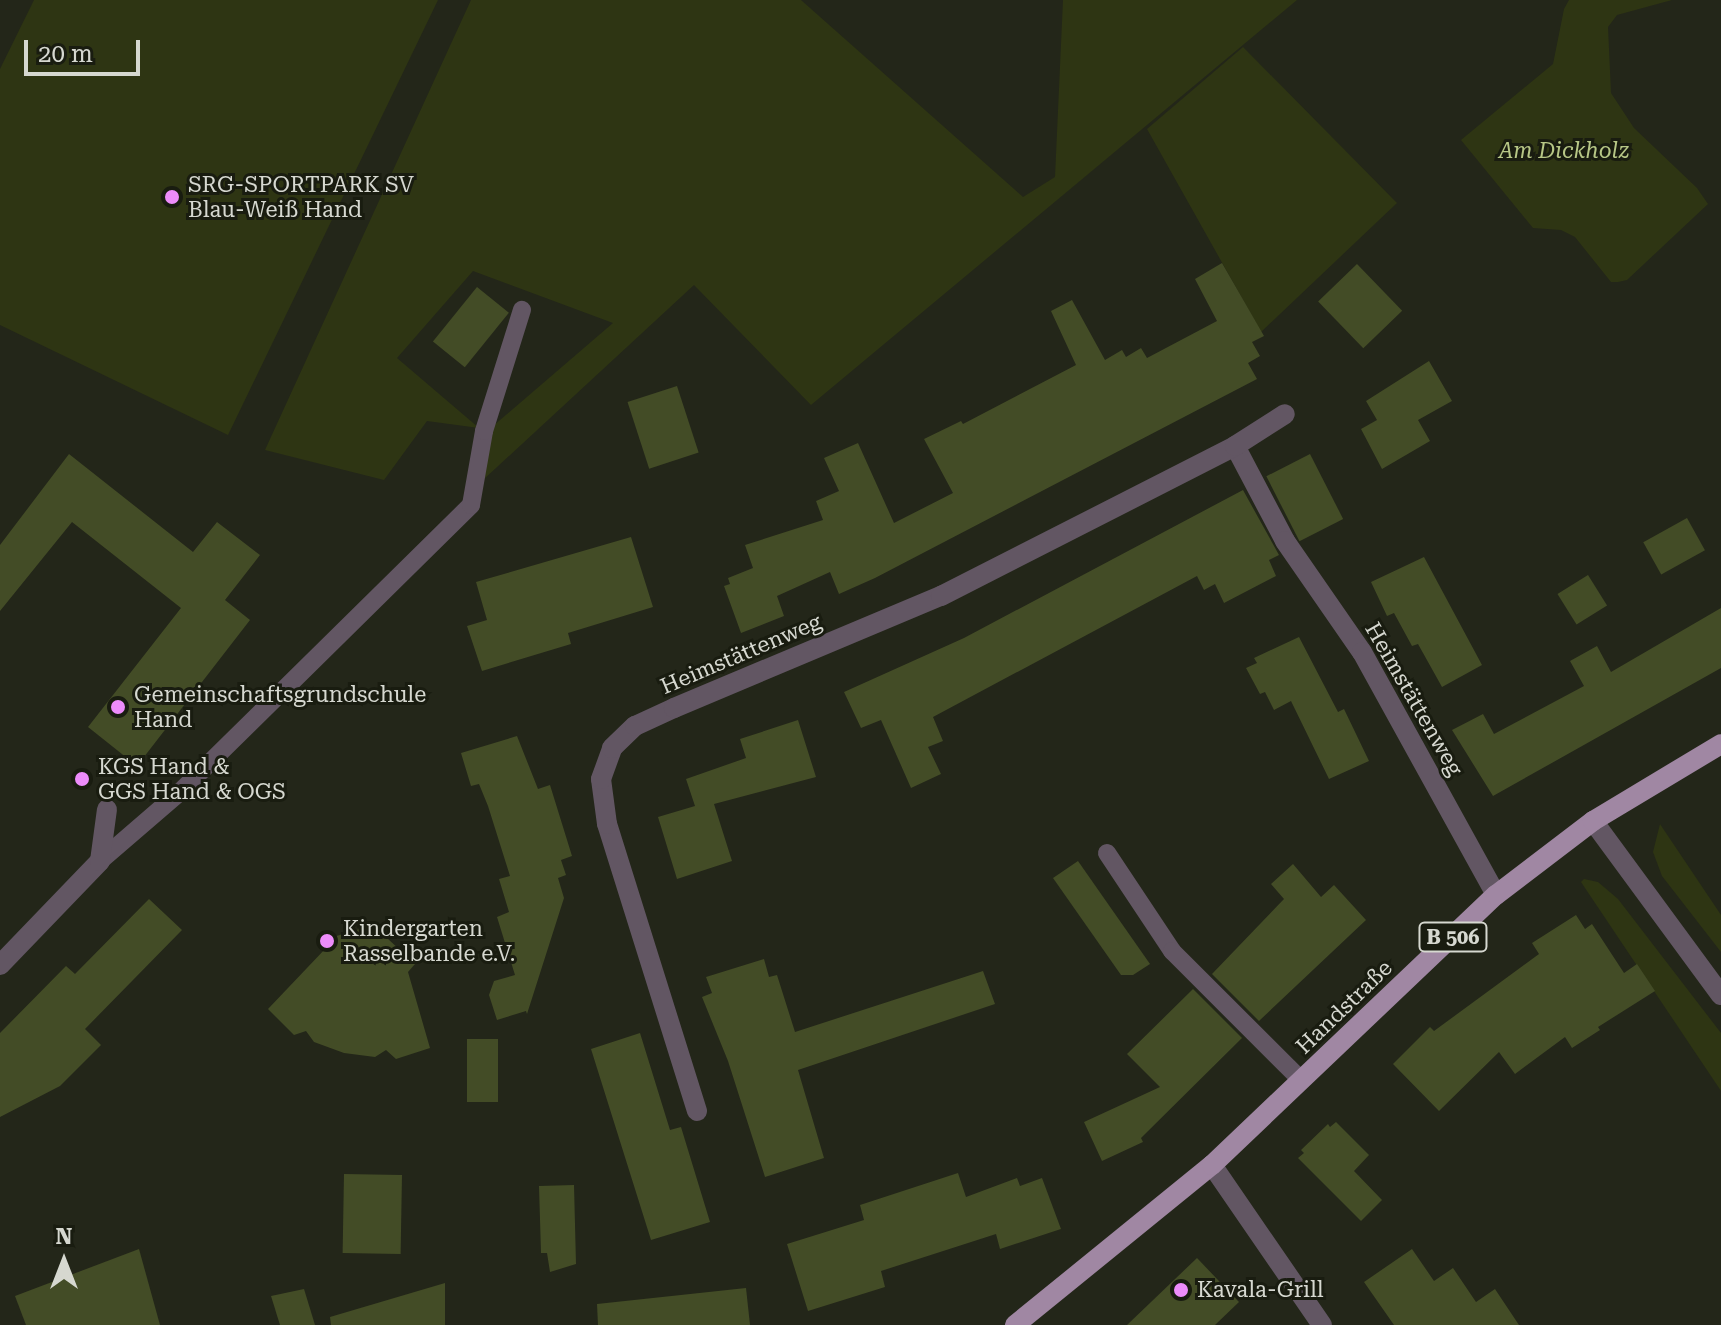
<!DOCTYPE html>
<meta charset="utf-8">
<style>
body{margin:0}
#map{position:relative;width:1721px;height:1325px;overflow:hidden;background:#232619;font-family:"Roboto Serif",serif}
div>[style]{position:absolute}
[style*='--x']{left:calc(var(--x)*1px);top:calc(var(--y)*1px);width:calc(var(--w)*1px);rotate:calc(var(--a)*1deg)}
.green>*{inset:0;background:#2e3513}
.building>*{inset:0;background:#434c26;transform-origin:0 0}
.lane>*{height:18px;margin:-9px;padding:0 9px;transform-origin:9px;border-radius:9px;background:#625663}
.street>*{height:20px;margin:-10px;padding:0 10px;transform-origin:10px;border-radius:10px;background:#625663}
.primary>*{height:20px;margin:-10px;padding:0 10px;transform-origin:10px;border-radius:10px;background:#a087a3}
.dots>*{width:22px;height:22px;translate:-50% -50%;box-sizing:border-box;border:4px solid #191c10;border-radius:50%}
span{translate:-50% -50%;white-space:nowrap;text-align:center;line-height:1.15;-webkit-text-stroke:6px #191c10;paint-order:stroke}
.shield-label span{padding:2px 6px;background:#191c10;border:2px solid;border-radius:6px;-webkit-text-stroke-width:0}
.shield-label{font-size:20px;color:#d6d8d0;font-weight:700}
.park-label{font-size:22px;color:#b7c786;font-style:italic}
.poi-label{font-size:22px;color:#d6d8d0}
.left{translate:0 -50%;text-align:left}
.street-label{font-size:22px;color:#d6d8d0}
.north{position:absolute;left:24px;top:1221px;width:80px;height:80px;-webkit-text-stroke:6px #191c10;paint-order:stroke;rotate:0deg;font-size:22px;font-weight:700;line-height:32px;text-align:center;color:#d6d8d0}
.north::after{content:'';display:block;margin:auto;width:28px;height:36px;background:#d6d8d0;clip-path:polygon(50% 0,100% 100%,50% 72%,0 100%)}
.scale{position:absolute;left:24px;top:40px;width:116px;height:36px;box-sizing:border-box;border:4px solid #d6d8d0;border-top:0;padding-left:10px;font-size:24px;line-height:28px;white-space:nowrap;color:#d6d8d0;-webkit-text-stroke:6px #191c10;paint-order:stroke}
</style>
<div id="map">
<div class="green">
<i style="clip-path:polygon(34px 0,438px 0,228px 435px,0 325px,0 69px)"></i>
<i style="clip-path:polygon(471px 0,801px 0,1023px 197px,1055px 177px,1063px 0,1297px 0,811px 405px,694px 285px,483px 480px,493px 426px,613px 323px,473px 271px,397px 358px,479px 428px,427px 421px,384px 480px,265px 450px)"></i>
<i style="clip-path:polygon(1569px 0,1672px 0,1617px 15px,1608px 27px,1611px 93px,1634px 128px,1697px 188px,1708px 204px,1627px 280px,1618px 282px,1611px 282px,1575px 237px,1561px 230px,1533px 228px,1461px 140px,1553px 64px,1564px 9px)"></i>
<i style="clip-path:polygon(1243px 47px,1397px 203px,1261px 332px,1147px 129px)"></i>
<i style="clip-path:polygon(1660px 824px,1721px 915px,1721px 952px,1662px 876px,1653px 852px)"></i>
<i style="clip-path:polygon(1584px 879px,1598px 882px,1618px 899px,1721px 1033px,1721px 1091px,1581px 882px)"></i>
</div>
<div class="building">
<i style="clip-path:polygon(1222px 263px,1264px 336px,1252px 342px,1260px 356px,1248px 363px,1257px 379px,875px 578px,839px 594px,830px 572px,777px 596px,784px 616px,741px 633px,724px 586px,730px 584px,728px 578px,753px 568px,745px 545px,823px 520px,816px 501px,839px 491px,824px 458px,858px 443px,894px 523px,953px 493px,924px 439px,961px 421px,963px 424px,1076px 365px,1051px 311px,1072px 300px,1105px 360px,1122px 350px,1126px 357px,1141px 348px,1147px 358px,1217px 321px,1195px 279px)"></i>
<i style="left:1357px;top:264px;width:65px;height:54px;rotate:46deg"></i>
<i style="left:477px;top:287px;width:41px;height:70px;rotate:39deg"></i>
<i style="clip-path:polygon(1429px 361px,1452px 401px,1418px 420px,1430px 441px,1382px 469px,1361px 429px,1377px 420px,1366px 401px)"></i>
<i style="left:677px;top:386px;width:70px;height:52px;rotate:72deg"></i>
<i style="clip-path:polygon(69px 454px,193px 552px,217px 522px,260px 555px,225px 600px,250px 620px,137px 766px,88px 727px,181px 608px,72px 522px,0 611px,0 545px)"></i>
<i style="left:1310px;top:454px;width:73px;height:49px;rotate:63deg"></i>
<i style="clip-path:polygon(1243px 490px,1279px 555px,1269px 560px,1276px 576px,1224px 603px,1215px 584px,1204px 590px,1197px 576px,933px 717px,943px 741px,928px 747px,941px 774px,911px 788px,881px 720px,861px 728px,844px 692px,964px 638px)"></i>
<i style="left:1687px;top:518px;width:37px;height:50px;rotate:61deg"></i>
<i style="clip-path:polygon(631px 537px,653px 607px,568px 633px,571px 644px,482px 671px,467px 626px,487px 620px,476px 582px)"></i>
<i style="clip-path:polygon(1424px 557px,1482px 665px,1442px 687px,1418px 644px,1412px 646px,1394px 613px,1387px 616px,1371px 582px)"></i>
<i style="left:1588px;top:575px;width:36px;height:36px;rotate:58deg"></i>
<i style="clip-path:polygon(1721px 608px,1721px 668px,1493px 796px,1452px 730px,1483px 714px,1494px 734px,1584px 686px,1570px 661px,1597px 646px,1611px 672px)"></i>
<i style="clip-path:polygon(1299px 637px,1338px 712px,1344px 709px,1369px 761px,1329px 779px,1291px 701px,1274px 710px,1265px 692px,1260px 694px,1246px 668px,1257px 663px,1254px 658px)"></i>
<i style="clip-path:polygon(798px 720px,816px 777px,714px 804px,732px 861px,677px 879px,658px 817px,695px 806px,686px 779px,746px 758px,740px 739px)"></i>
<i style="clip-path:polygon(517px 736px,538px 789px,550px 785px,572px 856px,561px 860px,566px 875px,558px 878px,564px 898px,527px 1014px,526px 1011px,497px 1020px,489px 995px,494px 981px,515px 975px,497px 917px,509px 912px,499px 879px,510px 876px,488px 806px,479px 784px,471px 786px,461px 753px)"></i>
<i style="clip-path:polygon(1078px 861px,1150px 964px,1133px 975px,1121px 975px,1053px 878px)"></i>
<i style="clip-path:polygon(1293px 864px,1321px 897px,1334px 885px,1366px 920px,1259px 1021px,1212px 974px,1284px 899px,1271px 884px)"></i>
<i style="clip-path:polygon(149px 899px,182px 930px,85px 1029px,101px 1045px,60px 1086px,0 1117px,0 1033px,66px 966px,75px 974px)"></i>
<i style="clip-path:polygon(1576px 915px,1585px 929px,1592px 924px,1624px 973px,1637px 964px,1655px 991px,1598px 1027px,1600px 1030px,1572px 1048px,1565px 1037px,1515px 1074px,1499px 1052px,1439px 1111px,1393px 1064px,1430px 1027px,1434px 1031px,1539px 954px,1532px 943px)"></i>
<i style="clip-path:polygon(373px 925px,415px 964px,408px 972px,430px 1048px,396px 1059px,386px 1050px,375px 1057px,344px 1053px,314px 1042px,306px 1031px,294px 1035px,268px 1009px,326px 948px,323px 940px)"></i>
<i style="clip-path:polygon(764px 959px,769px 977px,777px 975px,795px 1032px,983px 971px,995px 1004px,798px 1070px,824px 1158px,765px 1177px,728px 1061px,702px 997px,712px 993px,706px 977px)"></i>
<i style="clip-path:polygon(1193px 989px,1242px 1038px,1141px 1138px,1143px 1142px,1102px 1161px,1084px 1122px,1160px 1087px,1127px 1054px)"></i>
<i style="clip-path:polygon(640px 1033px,670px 1130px,681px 1127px,710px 1222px,651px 1240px,591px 1049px)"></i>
<i style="left:467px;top:1039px;width:31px;height:63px"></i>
<i style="clip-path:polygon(1336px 1122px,1369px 1155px,1354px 1171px,1382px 1200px,1361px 1221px,1298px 1158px,1304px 1153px,1301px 1150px,1328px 1124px,1330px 1127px)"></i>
<i style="clip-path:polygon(958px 1173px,966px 1197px,1017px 1178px,1020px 1186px,1042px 1178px,1061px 1229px,1000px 1249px,996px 1234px,881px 1271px,885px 1287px,808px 1311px,787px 1244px,864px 1220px,860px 1205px)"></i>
<i style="left:344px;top:1174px;width:58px;height:79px;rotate:1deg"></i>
<i style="clip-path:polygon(574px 1185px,576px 1264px,550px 1272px,547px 1253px,541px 1253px,539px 1186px)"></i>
<i style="clip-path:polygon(139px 1249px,160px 1325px,26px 1325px,15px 1296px)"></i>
<i style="clip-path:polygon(1412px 1249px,1434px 1281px,1453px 1268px,1476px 1302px,1495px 1289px,1519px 1325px,1394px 1325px,1364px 1282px)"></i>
<i style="clip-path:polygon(1197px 1258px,1239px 1302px,1215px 1325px,1127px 1325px)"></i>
<i style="clip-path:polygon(445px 1283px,445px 1325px,331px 1325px,330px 1317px)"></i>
<i style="clip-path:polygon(746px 1288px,750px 1325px,598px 1325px,597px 1304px)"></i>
<i style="clip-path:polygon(304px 1289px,315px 1325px,280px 1325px,271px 1296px)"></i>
</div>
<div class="lane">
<i style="--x:1107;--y:853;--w:118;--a:56.4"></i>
<i style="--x:1172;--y:951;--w:182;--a:45"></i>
<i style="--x:100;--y:861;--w:107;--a:-40.8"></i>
<i style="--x:181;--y:791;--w:407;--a:-44.6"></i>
<i style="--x:471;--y:505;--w:75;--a:-80"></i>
<i style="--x:484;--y:431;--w:127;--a:-72.6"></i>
</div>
<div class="street">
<i style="--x:1235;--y:446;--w:107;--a:62.2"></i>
<i style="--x:1285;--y:541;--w:135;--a:55.3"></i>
<i style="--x:1362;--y:652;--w:277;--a:61.1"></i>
<i style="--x:1593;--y:821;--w:216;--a:53.7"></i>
<i style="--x:0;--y:965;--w:144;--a:-46.1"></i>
<i style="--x:100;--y:861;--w:52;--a:-82.3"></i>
<i style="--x:697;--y:1111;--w:301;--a:-107.4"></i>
<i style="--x:607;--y:824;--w:45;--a:-97.6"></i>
<i style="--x:601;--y:779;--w:33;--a:-70"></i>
<i style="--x:612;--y:748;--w:32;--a:-44"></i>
<i style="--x:635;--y:726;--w:43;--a:-24.8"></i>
<i style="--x:674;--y:708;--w:290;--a:-22.8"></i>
<i style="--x:941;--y:596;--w:330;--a:-27"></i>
<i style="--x:1235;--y:446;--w:59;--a:-32.6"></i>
<i style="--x:1212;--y:1165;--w:194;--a:55.5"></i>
</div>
<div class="primary">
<i style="--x:1015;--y:1325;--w:254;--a:-39.1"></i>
<i style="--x:1212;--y:1165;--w:392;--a:-43.6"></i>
<i style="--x:1496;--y:895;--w:122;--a:-37.3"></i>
<i style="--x:1593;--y:821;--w:149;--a:-31"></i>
</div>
<div class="dots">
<i style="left:172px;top:197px;background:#ed8cfa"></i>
<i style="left:118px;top:707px;background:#ed8cfa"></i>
<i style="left:82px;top:779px;background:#ed8cfa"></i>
<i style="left:327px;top:941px;background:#ed8cfa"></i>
<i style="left:1181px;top:1290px;background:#ed8cfa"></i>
</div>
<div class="shield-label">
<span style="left:1453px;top:937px">B 506</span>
</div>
<div class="park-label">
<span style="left:1564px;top:151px">Am Dickholz</span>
</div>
<div class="poi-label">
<span class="left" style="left:188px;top:197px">SRG-SPORTPARK SV<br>Blau-Weiß Hand</span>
<span class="left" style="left:134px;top:707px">Gemeinschaftsgrundschule<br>Hand</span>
<span class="left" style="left:98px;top:779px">KGS Hand &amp;<br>GGS Hand &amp; OGS</span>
<span class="left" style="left:343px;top:941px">Kindergarten<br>Rasselbande e.V.</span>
<span class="left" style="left:1197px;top:1290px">Kavala-Grill</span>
</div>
<div class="street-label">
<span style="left:741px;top:654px;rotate:-23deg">Heimstättenweg</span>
<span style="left:1414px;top:699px;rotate:60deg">Heimstättenweg</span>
<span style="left:1344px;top:1007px;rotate:-44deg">Handstraße</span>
</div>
<div class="north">N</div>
<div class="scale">20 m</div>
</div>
